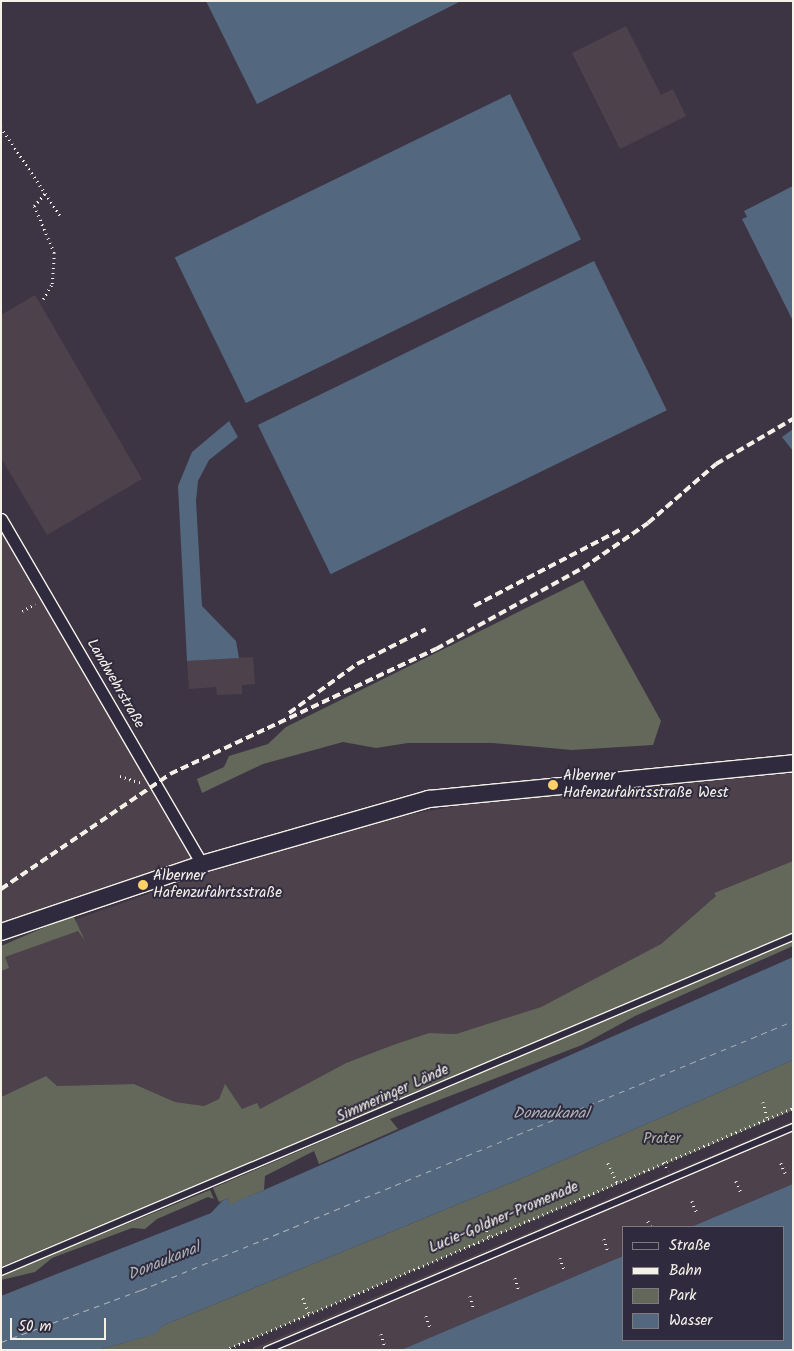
<!DOCTYPE html>
<meta charset="utf-8">
<style>
body{margin:0}
#map{position:relative;width:794px;height:1351px;overflow:hidden;background:#3d3544;font-family:Kalam,sans-serif}
div>[style]{position:absolute}
[style*='--x']{left:calc(var(--x)*1px);top:calc(var(--y)*1px);width:calc(var(--w)*1px);rotate:calc(var(--a)*1deg)}
.built>*{inset:0;background:#4d424c}
.green>*{inset:0;background:#63685a}
.water>*{inset:0;background:#53677e;transform-origin:0 0}
.ferry>*{height:1px;margin-top:-0.5px;transform-origin:0;background:repeating-linear-gradient(90deg,#acb3b8 0 6px,transparent 0 11px)}
.path>*{height:2.5px;margin-top:-1.25px;transform-origin:0;background:repeating-linear-gradient(90deg,#f4f1e8 0 1px,transparent 0 5px)}
.roads{filter:drop-shadow(1px 0 #f4f1e8) drop-shadow(-1px 0 #f4f1e8) drop-shadow(0 1px #f4f1e8) drop-shadow(0 -1px #f4f1e8)}
.lane>*{height:5.5px;margin:-2.75px;padding:0 2.75px;transform-origin:2.75px;border-radius:2.75px;background:#2f2a3d}
.street>*{height:11px;margin:-5.5px;padding:0 5.5px;transform-origin:5.5px;border-radius:5.5px;background:#2f2a3d}
.secondary>*{height:16px;margin:-8px;padding:0 8px;transform-origin:8px;border-radius:8px;background:#2f2a3d}
.rail>*{height:4px;margin-top:-2px;transform-origin:0;background:repeating-linear-gradient(90deg,#f4f1e8 0 8px,transparent 0 12px)}
.dots>*{width:14px;height:14px;translate:-50% -50%;box-sizing:border-box;border:2px solid #2f2a3d;border-radius:50%}
span{translate:-50% -50%;white-space:nowrap;text-align:center;line-height:1.15;-webkit-text-stroke:4px #2f2a3d;paint-order:stroke}
.street-label{font-size:15px;color:#f4f1e8}
.poi-label{font-size:15px;color:#f4f1e8}
.left{translate:0 -50%;text-align:left}
.park-label{font-size:15px;color:#b3b3a8}
.water-label{font-size:16px;color:#acb3b8;font-style:italic}
.frame{position:absolute;inset:0;border:2px solid #f4f1e8;pointer-events:none}
.legend{position:absolute;left:622px;top:1226px;width:162px;height:115px;box-sizing:border-box;background:#2f2a3d;border:1px solid #7e7a81;margin:0;padding:6px 9px;list-style:none;font-size:15px;color:#f4f1e8}
.legend li{display:flex;align-items:center;gap:10px;height:25px}
.legend b{width:25px;border:1px solid #7e7a81}
.scale{position:absolute;left:10px;top:1318px;width:96px;height:22px;box-sizing:border-box;border:2px solid #f4f1e8;border-top:0;padding-left:6px;font-size:15px;line-height:18px;white-space:nowrap;color:#f4f1e8;-webkit-text-stroke:4px #2f2a3d;paint-order:stroke}
</style>
<div id="map">
<div class="built">
<i style="clip-path:polygon(626px 26px,661px 95px,673px 89px,686px 116px,620px 149px,572px 53px)"></i>
<i style="clip-path:polygon(35px 295px,142px 479px,47px 535px,1px 458px,1px 315px)"></i>
<i style="clip-path:polygon(1px 519px,202px 864px,1px 932px)"></i>
<i style="clip-path:polygon(253px 657px,255px 684px,242px 685px,242px 694px,217px 695px,216px 687px,189px 689px,187px 661px)"></i>
<i style="clip-path:polygon(793px 773px,793px 861px,714px 893px,716px 896px,661px 944px,541px 1007px,456px 1034px,429px 1033px,393px 1045px,346px 1063px,260px 1109px,242px 1109px,225px 1085px,219px 1099px,204px 1106px,175px 1102px,134px 1084px,57px 1086px,46px 1076px,1px 1097px,1px 946px,216px 870px,391px 818px,462px 805px)"></i>
<i style="clip-path:polygon(793px 1121px,793px 1184px,691px 1227px,623px 1227px,623px 1256px,401px 1350px,249px 1350px)"></i>
</div>
<div class="green">
<i style="clip-path:polygon(583px 580px,661px 721px,653px 745px,572px 750px,493px 743px,408px 743px,376px 748px,343px 742px,263px 764px,202px 793px,197px 779px,224px 767px,229px 756px,268px 744px,286px 727px)"></i>
<i style="clip-path:polygon(793px 861px,793px 933px,1px 1267px,1px 1097px,46px 1076px,57px 1086px,134px 1084px,175px 1102px,204px 1106px,219px 1099px,225px 1084px,242px 1109px,257px 1103px,260px 1109px,346px 1063px,393px 1045px,429px 1033px,456px 1034px,541px 1007px,661px 944px,716px 896px,714px 893px)"></i>
<i style="clip-path:polygon(73px 915px,85px 941px,78px 931px,5px 957px,9px 968px,1px 971px,1px 946px)"></i>
<i style="clip-path:polygon(793px 940px,793px 946px,635px 1016px,582px 1045px,390px 1119px,398px 1129px,319px 1164px,314px 1151px,265px 1176px,264px 1190px,227px 1206px,229px 1198px,219px 1202px,213px 1188px)"></i>
<i style="clip-path:polygon(793px 1060px,793px 1110px,226px 1350px,98px 1350px,154px 1334px,164px 1325px,520px 1179px)"></i>
<i style="clip-path:polygon(210px 1190px,214px 1199px,208px 1197px,157px 1219px,145px 1229px,132px 1228px,52px 1258px,35px 1272px,1px 1280px,1px 1275px)"></i>
</div>
<div class="water">
<i style="clip-path:polygon(206px 1px,461px 1px,257px 104px)"></i>
<i style="left:510px;top:94px;width:162px;height:373px;rotate:64deg"></i>
<i style="clip-path:polygon(793px 186px,793px 321px,742px 219px,747px 217px,744px 211px)"></i>
<i style="left:594px;top:261px;width:166px;height:374px;rotate:64deg"></i>
<i style="clip-path:polygon(229px 421px,238px 437px,209px 460px,198px 481px,196px 501px,202px 606px,236px 641px,239px 658px,187px 661px,178px 486px,192px 452px)"></i>
<i style="clip-path:polygon(793px 429px,793px 451px,782px 437px)"></i>
<i style="clip-path:polygon(793px 957px,793px 1060px,520px 1179px,164px 1325px,155px 1334px,98px 1350px,1px 1350px,1px 1296px,211px 1213px,222px 1201px,229px 1198px,228px 1205px,264px 1190px)"></i>
<i style="clip-path:polygon(793px 1184px,793px 1350px,401px 1350px,623px 1256px,623px 1340px,783px 1340px,783px 1227px,691px 1227px)"></i>
</div>
<div class="ferry">
<i style="--x:1;--y:1342;--w:149;--a:-20.4"></i>
<i style="--x:141;--y:1290;--w:705;--a:-22.42"></i>
</div>
<div class="path">
<i style="--x:1;--y:127;--w:106;--a:56.2"></i>
<i style="--x:43;--y:299;--w:17;--a:-59"></i>
<i style="--x:52;--y:284;--w:31;--a:-86"></i>
<i style="--x:54;--y:253;--w:51;--a:-113.1"></i>
<i style="--x:34;--y:206;--w:18;--a:-49"></i>
<i style="--x:22;--y:611;--w:15;--a:-28"></i>
<i style="--x:120;--y:776;--w:22;--a:18"></i>
<i style="--x:763;--y:1102;--w:18;--a:74"></i>
<i style="--x:664;--y:1162;--w:10;--a:66"></i>
<i style="--x:608;--y:1163;--w:21;--a:65"></i>
<i style="--x:781;--y:1163;--w:13;--a:67"></i>
<i style="--x:736;--y:1181;--w:12;--a:66"></i>
<i style="--x:692;--y:1201;--w:13;--a:67"></i>
<i style="--x:484;--y:1221;--w:16;--a:72"></i>
<i style="--x:648;--y:1221;--w:7;--a:63"></i>
<i style="--x:604;--y:1239;--w:13;--a:72"></i>
<i style="--x:560;--y:1258;--w:12;--a:70"></i>
<i style="--x:515;--y:1278;--w:13;--a:72"></i>
<i style="--x:470;--y:1296;--w:14;--a:73"></i>
<i style="--x:303;--y:1298;--w:17;--a:69"></i>
<i style="--x:426;--y:1316;--w:12;--a:70"></i>
<i style="--x:381;--y:1334;--w:13;--a:72"></i>
<i style="--x:225;--y:1350;--w:617;--a:-23.08"></i>
</div>
<div class="roads">
<div class="lane">
<i style="--x:1;--y:1272;--w:860;--a:-22.93"></i>
<i style="--x:267;--y:1350;--w:571;--a:-22.97"></i>
</div>
<div class="street">
<i style="--x:1;--y:519;--w:399;--a:59.8"></i>
</div>
<div class="secondary">
<i style="--x:1;--y:932;--w:212;--a:-18.7"></i>
<i style="--x:202;--y:864;--w:236;--a:-16"></i>
<i style="--x:429;--y:799;--w:366;--a:-5.6"></i>
</div>
</div>
<div class="rail">
<i style="--x:474;--y:606;--w:165;--a:-27.5"></i>
<i style="--x:289;--y:713;--w:84;--a:-35.8"></i>
<i style="--x:357;--y:664;--w:77;--a:-26.9"></i>
<i style="--x:1;--y:889;--w:204;--a:-34.2"></i>
<i style="--x:170;--y:774;--w:294;--a:-25.2"></i>
<i style="--x:436;--y:649;--w:168;--a:-28.9"></i>
<i style="--x:583;--y:568;--w:79;--a:-34.7"></i>
<i style="--x:648;--y:523;--w:90;--a:-40.9"></i>
<i style="--x:716;--y:464;--w:89;--a:-30.3"></i>
</div>
<div class="dots">
<i style="left:553px;top:785px;background:#ffd166"></i>
<i style="left:143px;top:885px;background:#ffd166"></i>
</div>
<div class="street-label">
<span style="left:115px;top:684px;rotate:60deg">Landwehrstraße</span>
<span style="left:393px;top:1094px;rotate:-24deg">Simmeringer Lände</span>
<span style="left:504px;top:1218px;rotate:-23deg">Lucie-Goldner-Promenade</span>
</div>
<div class="poi-label">
<span class="left" style="left:563px;top:785px">Alberner<br>Hafenzufahrtsstraße West</span>
<span class="left" style="left:153px;top:885px">Alberner<br>Hafenzufahrtsstraße</span>
</div>
<div class="park-label">
<span style="left:662px;top:1140px">Prater</span>
</div>
<div class="water-label">
<span style="left:551px;top:1114px">Donaukanal</span>
<span style="left:164px;top:1262px;rotate:-22deg">Donaukanal</span>
</div>
<div class="frame"></div>
<ul class="legend">
<li><b style="height:6px;background:#2f2a3d"></b>Straße</li>
<li><b style="height:6px;background:#f4f1e8"></b>Bahn</li>
<li><b style="height:14px;background:#63685a"></b>Park</li>
<li><b style="height:14px;background:#53677e"></b>Wasser</li>
</ul>
<div class="scale">50 m</div>
</div>
